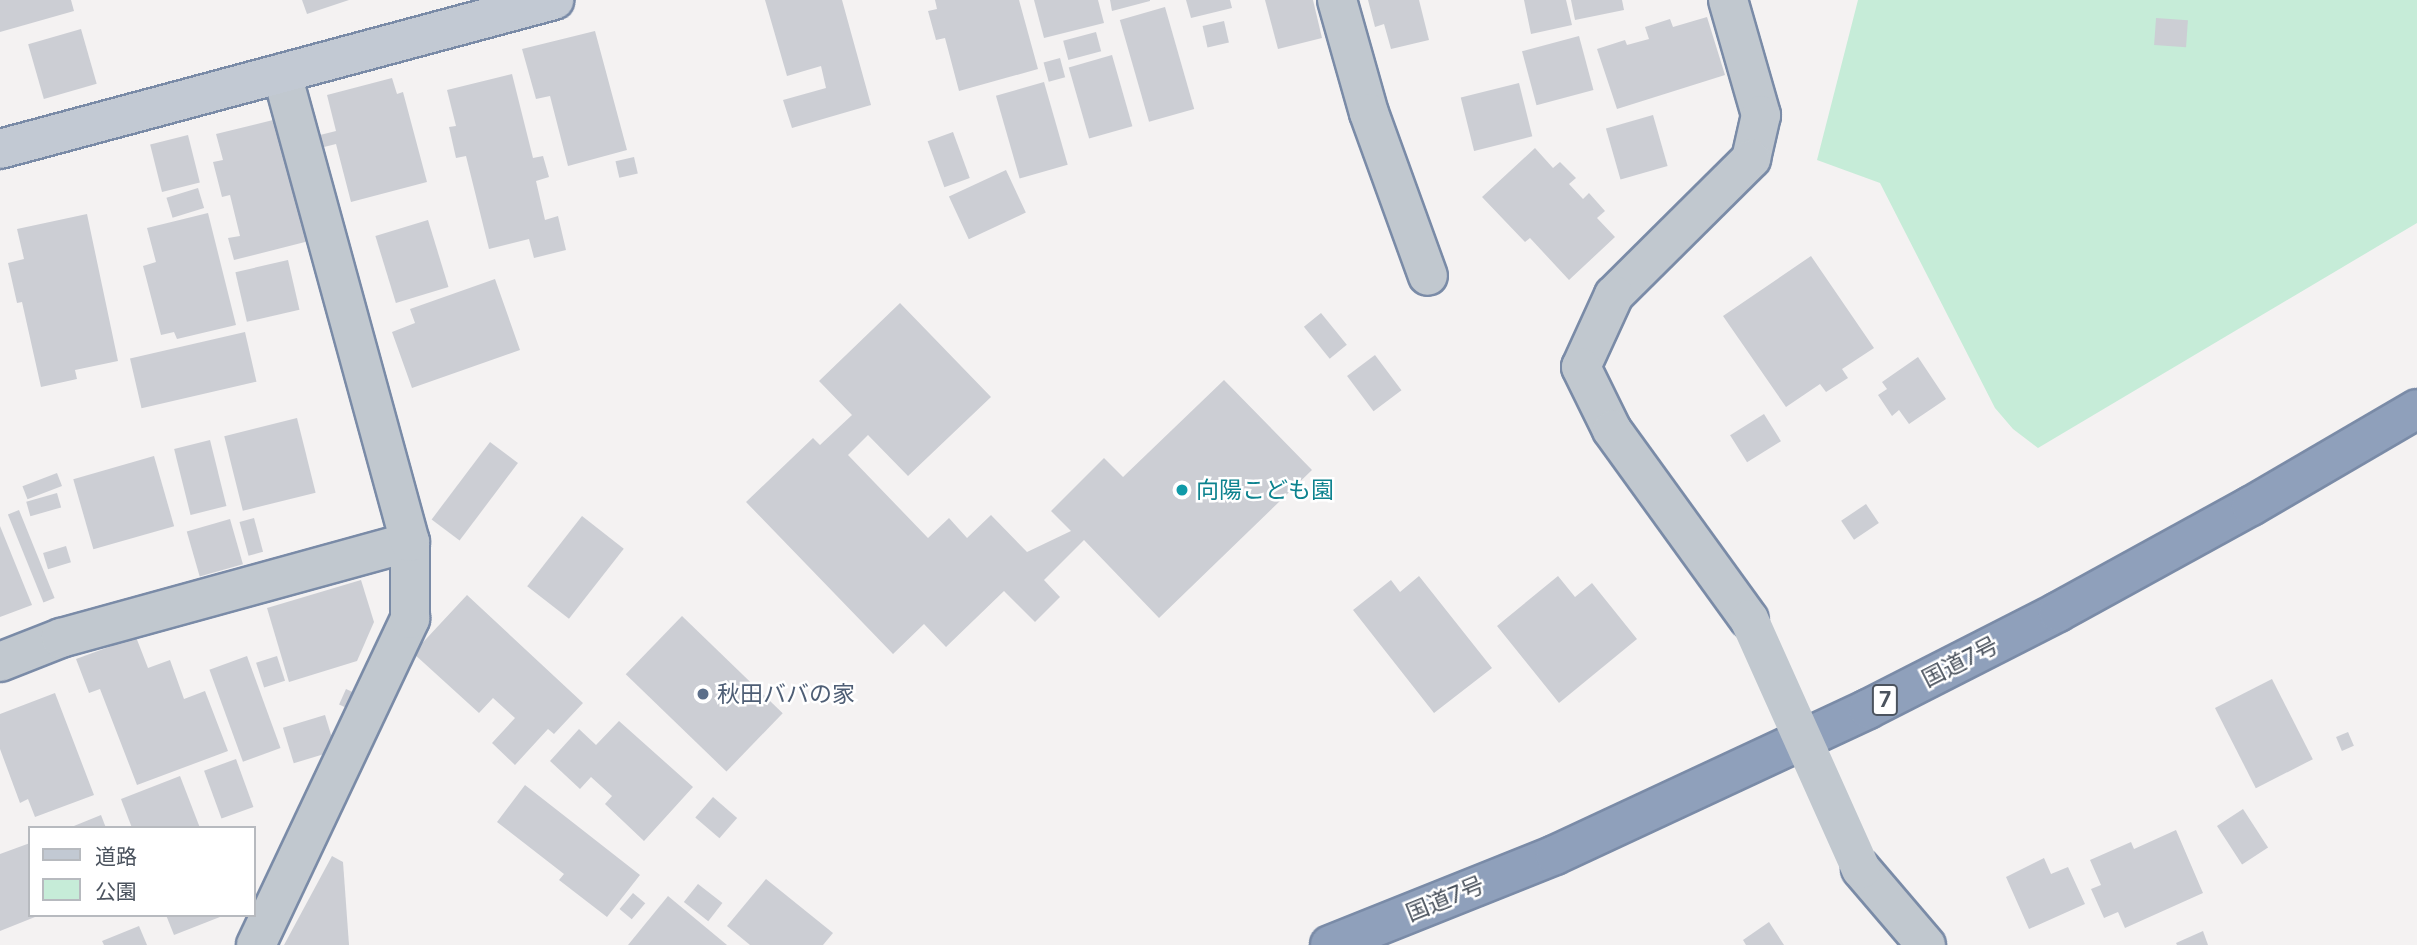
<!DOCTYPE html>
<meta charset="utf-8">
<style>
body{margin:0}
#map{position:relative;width:2417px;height:945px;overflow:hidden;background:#f4f2f2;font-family:Inter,"Noto Sans JP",sans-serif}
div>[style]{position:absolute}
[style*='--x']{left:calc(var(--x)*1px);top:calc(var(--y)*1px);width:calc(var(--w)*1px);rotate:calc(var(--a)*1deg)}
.green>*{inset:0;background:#c6ecd8}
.building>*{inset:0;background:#ccced4;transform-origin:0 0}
.roads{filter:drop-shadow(2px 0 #7a8ba7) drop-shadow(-2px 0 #7a8ba7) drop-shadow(0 2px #7a8ba7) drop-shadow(0 -2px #7a8ba7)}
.street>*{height:38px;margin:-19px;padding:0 19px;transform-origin:19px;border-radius:19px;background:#c1c8cf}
.secondary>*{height:38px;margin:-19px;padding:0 19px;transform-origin:19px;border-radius:19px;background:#c2c9d3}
.highway>*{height:38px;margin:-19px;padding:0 19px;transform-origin:19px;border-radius:19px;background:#8fa0bb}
.street-bridge>*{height:38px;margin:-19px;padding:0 19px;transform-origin:19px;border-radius:19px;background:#c1c8cf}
.dots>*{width:19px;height:19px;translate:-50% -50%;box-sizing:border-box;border:4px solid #fff;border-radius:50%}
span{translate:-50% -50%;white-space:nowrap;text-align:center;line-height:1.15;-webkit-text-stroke:5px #fff;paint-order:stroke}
.shield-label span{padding:2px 5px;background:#fff;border:2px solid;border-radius:5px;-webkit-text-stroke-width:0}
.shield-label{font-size:21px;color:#4b535e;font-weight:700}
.culture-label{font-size:23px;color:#0d838f}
.left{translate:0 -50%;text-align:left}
.street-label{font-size:23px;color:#4b535e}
.service-label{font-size:23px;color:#4e5e75}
.legend{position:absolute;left:28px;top:826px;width:228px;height:91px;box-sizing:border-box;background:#fff;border:2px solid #b7babf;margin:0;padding:9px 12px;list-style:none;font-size:21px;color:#4b535e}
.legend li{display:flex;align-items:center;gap:14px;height:35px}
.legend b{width:35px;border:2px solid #b7babf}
</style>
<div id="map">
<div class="green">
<i style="clip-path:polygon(1858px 0,2417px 0,2417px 223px,2038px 448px,2013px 429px,1995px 408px,1880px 183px,1817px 160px)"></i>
</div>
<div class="building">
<i style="clip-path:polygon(0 0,71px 0,74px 11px,0 32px)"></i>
<i style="clip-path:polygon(302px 0,349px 0,307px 14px)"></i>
<i style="clip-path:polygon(765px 0,842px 0,871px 105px,792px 128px,783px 100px,826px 88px,821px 66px,787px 76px)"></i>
<i style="clip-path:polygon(935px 0,1019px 0,1038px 69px,959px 91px,945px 38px,936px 40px,928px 11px,937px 9px)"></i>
<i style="clip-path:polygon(1034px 0,1098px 0,1104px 23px,1044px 38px)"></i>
<i style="clip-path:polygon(1110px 0,1150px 0,1150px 1px,1112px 11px)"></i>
<i style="clip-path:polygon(1186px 0,1230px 0,1232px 8px,1191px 18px)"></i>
<i style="clip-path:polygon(1265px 0,1313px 0,1322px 38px,1278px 49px)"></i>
<i style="clip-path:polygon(1368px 0,1419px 0,1429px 40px,1391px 49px,1384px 24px,1375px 27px)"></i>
<i style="clip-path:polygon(1524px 0,1566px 0,1572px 25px,1531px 34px)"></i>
<i style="clip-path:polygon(1571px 0,1622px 0,1624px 10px,1575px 20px)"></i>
<i style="left:1165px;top:7px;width:106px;height:47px;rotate:74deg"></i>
<i style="clip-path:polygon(1707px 17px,1725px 75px,1617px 109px,1597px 49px,1625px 40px,1627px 45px,1649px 39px,1645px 27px,1670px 19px,1673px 27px)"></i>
<i style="left:2156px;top:18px;width:32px;height:27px;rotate:4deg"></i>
<i style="left:1224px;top:21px;width:22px;height:22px;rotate:77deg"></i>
<i style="left:81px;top:29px;width:57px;height:55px;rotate:74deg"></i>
<i style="clip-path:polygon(595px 31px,627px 150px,568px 166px,550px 96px,536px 99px,522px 49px)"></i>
<i style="left:1096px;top:32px;width:20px;height:34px;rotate:75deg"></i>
<i style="left:1579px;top:36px;width:56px;height:59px;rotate:75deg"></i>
<i style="left:1112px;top:55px;width:74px;height:45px;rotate:74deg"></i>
<i style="left:1060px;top:58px;width:20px;height:17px;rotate:75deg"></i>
<i style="clip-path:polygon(512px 74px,533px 158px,543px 156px,549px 177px,536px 181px,545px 220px,558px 216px,566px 250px,534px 258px,529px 239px,489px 249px,466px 156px,456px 158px,449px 127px,456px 126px,447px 90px)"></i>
<i style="clip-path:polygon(392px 78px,397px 94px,403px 92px,427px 182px,351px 202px,336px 144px,324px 147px,320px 135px,336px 131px,327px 95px)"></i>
<i style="left:1044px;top:82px;width:86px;height:50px;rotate:74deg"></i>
<i style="left:1519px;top:83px;width:55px;height:60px;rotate:76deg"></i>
<i style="left:1653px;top:115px;width:53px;height:49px;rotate:74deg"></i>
<i style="clip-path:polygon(277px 119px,309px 241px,234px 260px,228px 238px,240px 236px,230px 195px,222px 197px,213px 162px,223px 160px,216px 134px)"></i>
<i style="left:953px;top:132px;width:49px;height:27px;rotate:70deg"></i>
<i style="left:188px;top:135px;width:49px;height:39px;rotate:76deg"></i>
<i style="clip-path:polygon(1535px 148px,1553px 168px,1560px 162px,1576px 178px,1569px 184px,1583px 199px,1589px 193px,1605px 211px,1597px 218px,1615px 237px,1569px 280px,1530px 238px,1525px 242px,1482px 197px)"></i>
<i style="left:634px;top:157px;width:17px;height:19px;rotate:77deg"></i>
<i style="left:1006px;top:170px;width:47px;height:63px;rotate:65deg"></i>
<i style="left:198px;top:188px;width:21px;height:33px;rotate:73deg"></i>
<i style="clip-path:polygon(208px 213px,236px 325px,177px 339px,174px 332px,161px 335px,143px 266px,156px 262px,147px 228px)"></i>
<i style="clip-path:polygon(87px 214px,118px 361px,75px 370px,77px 379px,41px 387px,22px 302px,17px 303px,8px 263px,24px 259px,17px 229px)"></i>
<i style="left:428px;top:220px;width:70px;height:55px;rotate:73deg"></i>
<i style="clip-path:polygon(1811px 256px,1874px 348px,1842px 369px,1848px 378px,1826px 392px,1820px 384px,1786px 407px,1723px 316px)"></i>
<i style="left:288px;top:260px;width:51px;height:54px;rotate:77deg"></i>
<i style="clip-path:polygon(495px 279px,520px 350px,412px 388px,392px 332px,415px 323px,410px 309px)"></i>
<i style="clip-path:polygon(900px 303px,991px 397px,908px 476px,868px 435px,848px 455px,928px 538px,949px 518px,967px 538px,991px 515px,1027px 552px,1071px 531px,1051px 511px,1104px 458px,1123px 477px,1224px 380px,1312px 470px,1159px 618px,1084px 540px,1044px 580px,1060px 597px,1035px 622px,1004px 591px,946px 647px,924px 624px,893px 654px,746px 502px,813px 438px,820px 445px,852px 415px,819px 381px)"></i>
<i style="left:1321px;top:313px;width:41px;height:22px;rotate:51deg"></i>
<i style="left:245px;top:332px;width:51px;height:118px;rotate:77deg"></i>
<i style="left:1375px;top:355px;width:44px;height:35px;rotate:53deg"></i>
<i style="clip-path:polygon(1918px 357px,1946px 399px,1909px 424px,1899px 410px,1892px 416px,1878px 395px,1887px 389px,1882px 382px)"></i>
<i style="left:1764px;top:414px;width:32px;height:40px;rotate:58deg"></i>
<i style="left:297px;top:418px;width:77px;height:75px;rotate:76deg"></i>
<i style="left:210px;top:440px;width:68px;height:37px;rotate:76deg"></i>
<i style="left:490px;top:442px;width:35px;height:97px;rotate:37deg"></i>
<i style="left:154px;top:456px;width:73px;height:84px;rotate:74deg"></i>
<i style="left:57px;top:473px;width:14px;height:37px;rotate:69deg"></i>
<i style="left:57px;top:493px;width:15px;height:32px;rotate:74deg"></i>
<i style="left:1866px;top:504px;width:23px;height:30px;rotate:56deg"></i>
<i style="left:19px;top:510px;width:95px;height:12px;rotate:68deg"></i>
<i style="left:582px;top:516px;width:53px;height:89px;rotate:38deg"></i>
<i style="left:254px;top:518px;width:35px;height:15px;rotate:75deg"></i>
<i style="left:230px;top:519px;width:47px;height:45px;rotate:74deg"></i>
<i style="clip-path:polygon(0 526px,32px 605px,0 617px)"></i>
<i style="left:66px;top:546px;width:17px;height:24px;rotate:73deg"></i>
<i style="clip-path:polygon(1419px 576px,1492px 668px,1434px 713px,1353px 610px,1391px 580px,1400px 592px)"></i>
<i style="clip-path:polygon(1558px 576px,1575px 597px,1592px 583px,1637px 639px,1559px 703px,1497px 626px)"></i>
<i style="clip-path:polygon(361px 580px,374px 622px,357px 661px,289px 682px,267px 608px)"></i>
<i style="clip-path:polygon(467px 595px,583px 703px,554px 734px,548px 729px,515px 765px,492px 743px,515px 718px,493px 698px,479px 713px,413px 653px)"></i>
<i style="left:682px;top:616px;width:140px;height:81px;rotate:44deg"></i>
<i style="clip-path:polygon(136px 637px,148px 668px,170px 660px,184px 699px,205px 691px,228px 751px,137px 785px,100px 689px,89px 693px,76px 659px)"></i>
<i style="left:247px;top:656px;width:98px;height:40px;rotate:70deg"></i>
<i style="left:277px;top:656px;width:26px;height:22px;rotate:72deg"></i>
<i style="left:2272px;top:679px;width:90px;height:64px;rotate:63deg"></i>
<i style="left:346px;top:689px;width:12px;height:17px;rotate:24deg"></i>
<i style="clip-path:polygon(55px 693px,94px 795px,35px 817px,28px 799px,20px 803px,0 749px,0 714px)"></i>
<i style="left:325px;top:715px;width:37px;height:44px;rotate:73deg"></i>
<i style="clip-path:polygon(619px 721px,693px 787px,644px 841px,605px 804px,612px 796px,591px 777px,580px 789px,550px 761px,579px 729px,596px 745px)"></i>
<i style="left:2348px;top:732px;width:15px;height:13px;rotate:67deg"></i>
<i style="left:236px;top:759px;width:51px;height:34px;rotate:70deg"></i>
<i style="clip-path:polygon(180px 776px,200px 828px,132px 828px,121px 799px)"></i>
<i style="clip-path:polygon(525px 785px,640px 875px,607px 917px,559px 880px,564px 874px,497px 822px)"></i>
<i style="left:713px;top:797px;width:32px;height:27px;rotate:41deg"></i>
<i style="left:2243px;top:809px;width:46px;height:31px;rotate:57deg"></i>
<i style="clip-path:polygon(101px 815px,106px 828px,69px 828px)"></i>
<i style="clip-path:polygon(2176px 830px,2203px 893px,2125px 928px,2118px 912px,2104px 918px,2091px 889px,2101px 885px,2090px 860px,2131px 842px,2134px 849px)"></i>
<i style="clip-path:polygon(30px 843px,30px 915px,40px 915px,0 931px,0 854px)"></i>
<i style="clip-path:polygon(332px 856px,343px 862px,349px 945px,284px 945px)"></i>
<i style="clip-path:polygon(2044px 858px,2051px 874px,2068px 867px,2085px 904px,2029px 929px,2006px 877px)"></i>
<i style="clip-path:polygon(766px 879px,833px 933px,823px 945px,750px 945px,727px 926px)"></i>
<i style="left:698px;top:884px;width:31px;height:23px;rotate:38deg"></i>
<i style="left:633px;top:893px;width:16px;height:21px;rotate:40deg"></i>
<i style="clip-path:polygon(668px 896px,727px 945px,628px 945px)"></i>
<i style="clip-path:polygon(166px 915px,225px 915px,174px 935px)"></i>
<i style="clip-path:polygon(1769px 922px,1784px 945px,1746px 945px,1743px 940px)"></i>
<i style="clip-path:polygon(139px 926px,147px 945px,104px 945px,102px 941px)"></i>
<i style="clip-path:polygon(2203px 931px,2208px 945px,2177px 945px,2176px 943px)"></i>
</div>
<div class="roads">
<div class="street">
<i style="--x:1337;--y:0;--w:117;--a:74.2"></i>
<i style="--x:1369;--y:113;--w:173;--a:70.1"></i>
<i style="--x:1728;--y:0;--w:120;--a:74"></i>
<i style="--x:1761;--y:115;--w:45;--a:102.8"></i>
<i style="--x:1751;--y:159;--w:193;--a:135.2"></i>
<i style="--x:1614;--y:295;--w:79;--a:114.6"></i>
<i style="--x:1581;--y:367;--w:70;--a:63.8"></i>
<i style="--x:1612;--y:430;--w:233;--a:54.1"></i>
<i style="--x:0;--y:662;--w:66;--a:-21.5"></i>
<i style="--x:61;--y:638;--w:362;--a:-15.4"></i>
<i style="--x:1861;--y:869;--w:100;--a:49.5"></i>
<i style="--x:256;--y:945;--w:361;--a:-64.7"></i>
<i style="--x:410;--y:619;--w:77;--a:-90"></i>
<i style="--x:410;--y:542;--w:486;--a:-105.3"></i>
</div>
<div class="secondary">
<i style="--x:0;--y:149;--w:574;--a:-15.05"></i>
</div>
<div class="highway">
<i style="--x:1330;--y:945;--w:242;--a:-21.8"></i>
<i style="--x:1555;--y:855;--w:345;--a:-25"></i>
<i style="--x:1868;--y:709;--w:213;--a:-27"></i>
<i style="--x:2058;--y:612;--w:220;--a:-28.8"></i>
<i style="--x:2251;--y:506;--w:192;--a:-30.3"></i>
</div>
</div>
<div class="street-bridge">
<i style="--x:1749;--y:619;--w:274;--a:65.9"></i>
</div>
<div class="dots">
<i style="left:1182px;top:490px;background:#0f9aa8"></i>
<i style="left:703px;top:694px;background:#5c6f8a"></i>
</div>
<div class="shield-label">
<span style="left:1885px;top:700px">7</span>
</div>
<div class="culture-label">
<span class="left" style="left:1196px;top:490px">向陽こども園</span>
</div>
<div class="street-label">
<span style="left:1960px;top:662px;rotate:-27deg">国道7号</span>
<span style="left:1445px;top:899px;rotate:-22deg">国道7号</span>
</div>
<div class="service-label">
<span class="left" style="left:717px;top:694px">秋田ババの家</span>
</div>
<ul class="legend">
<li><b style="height:9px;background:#c2c9d3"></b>道路</li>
<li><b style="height:19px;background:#c6ecd8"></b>公園</li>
</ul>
</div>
